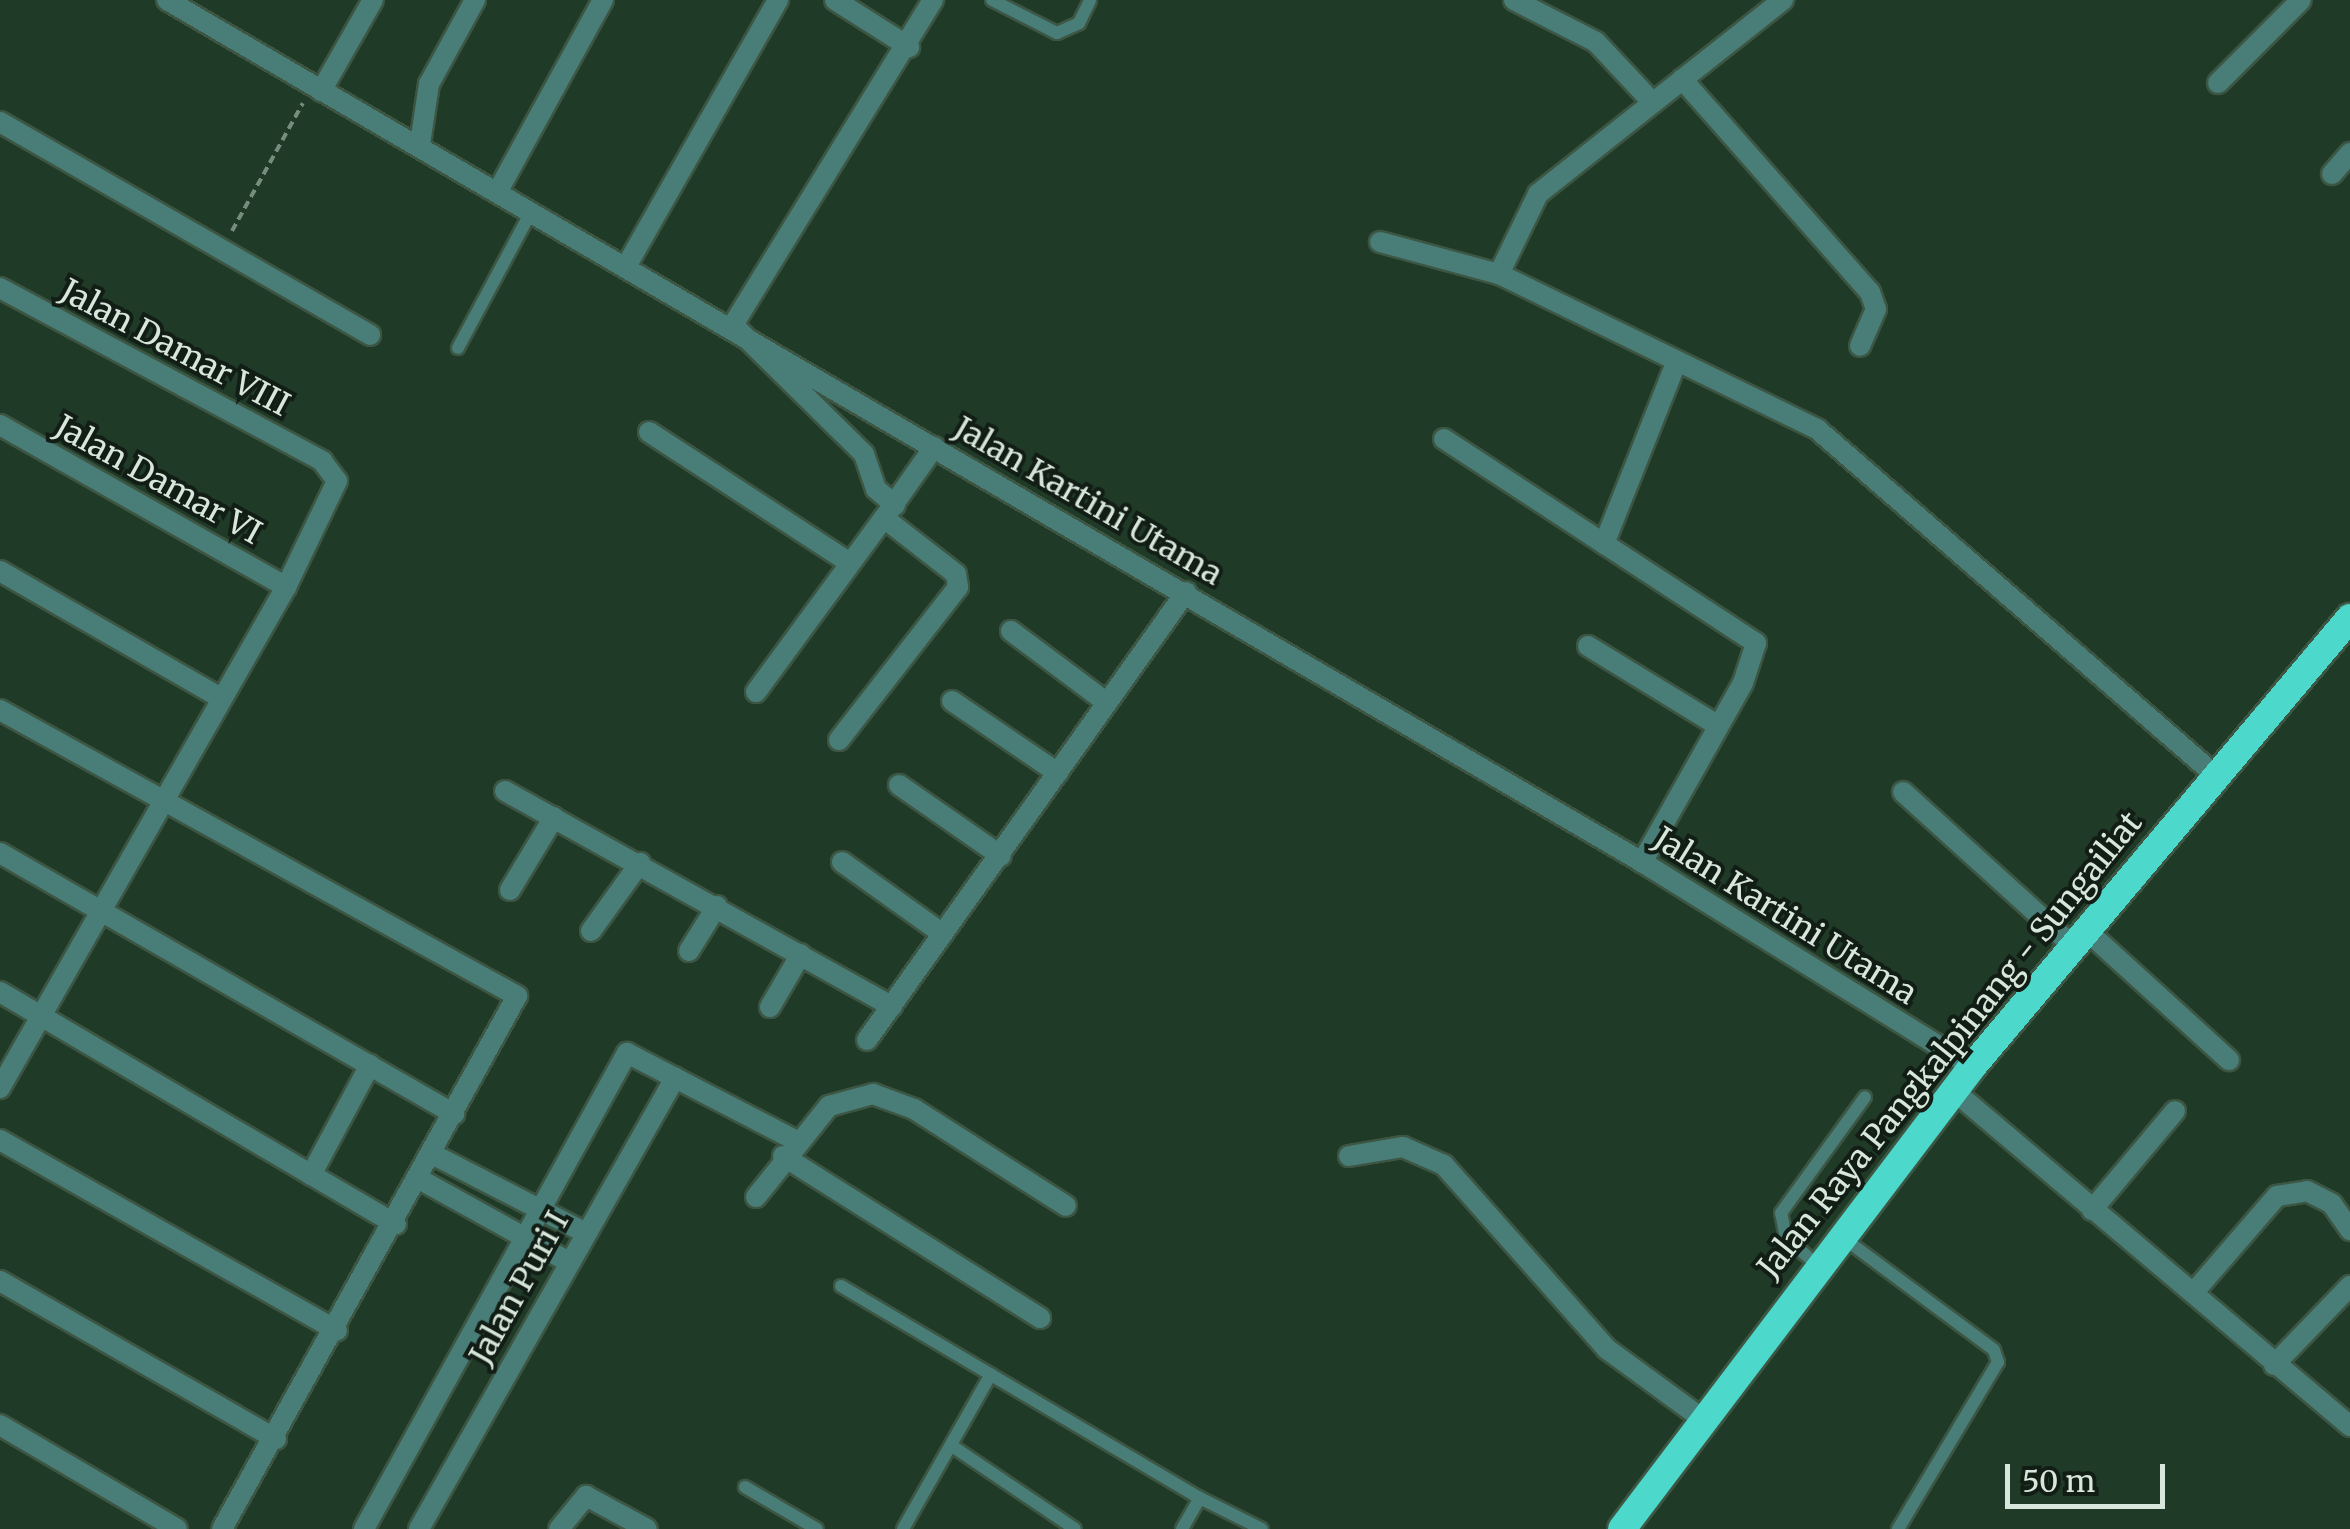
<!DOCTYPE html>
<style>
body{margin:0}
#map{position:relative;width:2350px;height:1529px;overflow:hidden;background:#1f3a27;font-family:Merriweather,serif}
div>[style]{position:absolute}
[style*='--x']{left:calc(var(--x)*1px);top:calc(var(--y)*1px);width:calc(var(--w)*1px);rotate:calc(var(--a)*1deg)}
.path>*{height:4px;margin-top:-2px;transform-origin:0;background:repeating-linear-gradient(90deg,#768c7c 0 8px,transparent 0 13px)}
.roads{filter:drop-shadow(2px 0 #3d5644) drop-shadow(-2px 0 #3d5644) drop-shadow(0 2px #3d5644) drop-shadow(0 -2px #3d5644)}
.service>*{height:12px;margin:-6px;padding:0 6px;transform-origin:6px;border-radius:6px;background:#497e78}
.minor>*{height:20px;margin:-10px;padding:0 10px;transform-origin:10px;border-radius:10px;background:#497e78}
.tertiary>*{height:20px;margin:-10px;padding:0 10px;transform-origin:10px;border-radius:10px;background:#497e78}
.trunk>*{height:28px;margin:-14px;padding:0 14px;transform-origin:14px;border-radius:14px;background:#4cd8ca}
span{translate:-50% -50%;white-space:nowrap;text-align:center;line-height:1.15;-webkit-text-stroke:8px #121e15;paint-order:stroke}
.street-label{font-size:32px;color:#d8e7db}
.scale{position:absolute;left:2005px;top:1464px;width:160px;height:45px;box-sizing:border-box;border:5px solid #d8e7db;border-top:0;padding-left:12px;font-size:30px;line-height:35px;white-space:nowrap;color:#d8e7db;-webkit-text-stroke:8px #121e15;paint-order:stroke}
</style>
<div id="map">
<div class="path">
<i style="--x:232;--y:231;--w:146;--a:-61"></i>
</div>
<div class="roads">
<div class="service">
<i style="--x:992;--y:0;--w:73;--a:26.9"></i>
<i style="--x:1057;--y:33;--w:24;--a:-24"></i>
<i style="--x:1079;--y:23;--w:25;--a:-64"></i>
<i style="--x:458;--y:348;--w:157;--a:-61.8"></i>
<i style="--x:1842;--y:1237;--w:189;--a:36.6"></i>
<i style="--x:1994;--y:1350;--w:13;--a:72"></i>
<i style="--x:1998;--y:1362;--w:195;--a:120.9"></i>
<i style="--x:1815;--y:1263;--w:38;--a:-139"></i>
<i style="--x:1786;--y:1238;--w:25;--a:-101"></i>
<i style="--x:1781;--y:1213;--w:143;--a:-54.1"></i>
<i style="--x:841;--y:1286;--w:417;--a:30.6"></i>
<i style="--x:952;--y:1446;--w:148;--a:34"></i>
<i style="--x:745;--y:1487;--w:83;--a:30.3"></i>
<i style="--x:903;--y:1529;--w:178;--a:-60.4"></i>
<i style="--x:1182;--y:1529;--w:36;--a:-60"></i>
<i style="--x:1200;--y:1498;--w:69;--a:26.6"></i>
</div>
<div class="minor">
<i style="--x:835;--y:0;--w:88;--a:32.4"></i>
<i style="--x:1514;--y:0;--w:92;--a:27.1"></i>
<i style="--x:1596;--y:42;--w:83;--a:46.9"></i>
<i style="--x:1682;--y:79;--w:284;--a:48.6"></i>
<i style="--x:1870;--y:292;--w:18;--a:71"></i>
<i style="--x:1876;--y:309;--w:40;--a:113.4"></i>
<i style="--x:2218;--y:83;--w:117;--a:-45"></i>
<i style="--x:321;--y:91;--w:105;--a:-60.3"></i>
<i style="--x:0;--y:122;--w:427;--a:29.9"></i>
<i style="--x:420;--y:144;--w:61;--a:-81.5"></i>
<i style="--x:429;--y:84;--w:96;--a:-61.3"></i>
<i style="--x:2332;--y:174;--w:28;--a:-49"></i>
<i style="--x:499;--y:189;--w:216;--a:-61.2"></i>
<i style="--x:1380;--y:242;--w:123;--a:15.1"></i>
<i style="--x:1499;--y:274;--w:354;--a:26"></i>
<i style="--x:1817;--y:429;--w:527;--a:41"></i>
<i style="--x:628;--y:263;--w:303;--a:-60.3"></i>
<i style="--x:1499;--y:274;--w:89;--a:-64"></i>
<i style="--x:1538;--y:194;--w:313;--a:-38.4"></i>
<i style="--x:0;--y:288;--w:366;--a:28.2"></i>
<i style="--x:322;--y:461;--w:25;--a:53"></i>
<i style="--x:337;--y:481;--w:118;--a:115.7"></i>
<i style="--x:286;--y:587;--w:577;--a:119.72"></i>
<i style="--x:0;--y:425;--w:329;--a:29.5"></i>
<i style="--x:649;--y:432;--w:236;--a:33.1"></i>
<i style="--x:1444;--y:439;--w:373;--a:33.2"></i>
<i style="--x:1756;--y:643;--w:42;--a:108"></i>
<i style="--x:1743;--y:683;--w:206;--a:119.4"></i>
<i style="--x:895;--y:505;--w:25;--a:-140"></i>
<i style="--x:876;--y:489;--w:37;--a:-109"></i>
<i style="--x:864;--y:454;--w:184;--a:-135.4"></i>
<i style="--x:733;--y:325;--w:382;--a:-58.4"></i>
<i style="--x:1604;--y:544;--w:197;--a:-68.3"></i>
<i style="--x:0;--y:571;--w:255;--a:29.9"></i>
<i style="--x:1011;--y:631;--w:119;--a:36.8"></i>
<i style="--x:1588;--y:646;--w:151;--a:31.5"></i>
<i style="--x:756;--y:692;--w:216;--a:-53.7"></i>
<i style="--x:952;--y:701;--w:128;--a:34.2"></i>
<i style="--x:0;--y:710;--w:591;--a:28.95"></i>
<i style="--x:517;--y:996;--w:609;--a:118.96"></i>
<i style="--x:839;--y:740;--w:194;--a:-52.1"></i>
<i style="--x:958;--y:587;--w:13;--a:-99"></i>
<i style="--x:956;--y:574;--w:91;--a:-142.1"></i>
<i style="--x:884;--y:518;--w:87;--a:-54.8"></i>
<i style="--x:899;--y:785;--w:124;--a:34.8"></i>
<i style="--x:505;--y:791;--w:443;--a:29.1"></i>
<i style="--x:1903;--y:792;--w:231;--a:42.2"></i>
<i style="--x:0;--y:853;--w:524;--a:29.89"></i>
<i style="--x:842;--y:862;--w:124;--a:35.5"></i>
<i style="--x:510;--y:890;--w:85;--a:-58.9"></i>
<i style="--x:591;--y:931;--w:84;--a:-54.2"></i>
<i style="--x:2087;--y:931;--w:192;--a:42.3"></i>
<i style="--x:689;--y:951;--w:53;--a:-58.1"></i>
<i style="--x:0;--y:992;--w:459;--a:30.4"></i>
<i style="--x:770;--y:1007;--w:61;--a:-59.7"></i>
<i style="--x:867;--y:1040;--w:550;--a:-54.55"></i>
<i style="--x:1954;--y:1091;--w:519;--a:40.23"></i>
<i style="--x:0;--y:1140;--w:387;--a:29.5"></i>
<i style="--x:436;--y:1156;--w:166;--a:27.2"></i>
<i style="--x:783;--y:1156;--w:304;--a:32.2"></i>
<i style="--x:1349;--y:1156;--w:55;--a:-9.5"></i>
<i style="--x:1403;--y:1147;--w:45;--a:23.7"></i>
<i style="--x:1444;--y:1165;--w:246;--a:48.5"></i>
<i style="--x:1607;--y:1349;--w:115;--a:36.2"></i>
<i style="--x:311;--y:1175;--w:125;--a:-61.8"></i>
<i style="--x:421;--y:1180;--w:169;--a:29"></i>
<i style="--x:756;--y:1197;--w:117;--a:-51.3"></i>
<i style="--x:829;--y:1106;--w:46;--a:-15.3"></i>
<i style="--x:873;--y:1094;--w:44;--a:20.1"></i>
<i style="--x:914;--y:1109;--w:180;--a:32.5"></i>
<i style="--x:2092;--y:1210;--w:129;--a:-50"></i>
<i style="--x:0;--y:1281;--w:318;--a:29.8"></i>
<i style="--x:2194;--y:1292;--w:127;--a:-49.2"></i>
<i style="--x:2277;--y:1196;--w:30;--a:-9"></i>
<i style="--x:2307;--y:1191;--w:28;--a:27"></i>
<i style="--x:2332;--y:1204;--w:32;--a:55"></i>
<i style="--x:2274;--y:1365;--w:110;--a:-46.1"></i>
<i style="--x:0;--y:1425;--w:205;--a:30.4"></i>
<i style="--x:364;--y:1529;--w:544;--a:-61.08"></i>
<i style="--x:627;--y:1053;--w:187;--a:27.4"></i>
<i style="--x:419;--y:1529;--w:519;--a:-60.42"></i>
<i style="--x:559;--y:1529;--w:43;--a:-50.7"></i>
<i style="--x:586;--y:1496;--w:69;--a:28.4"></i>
</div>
<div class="tertiary">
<i style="--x:167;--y:0;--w:1708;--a:30.3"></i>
<i style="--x:1642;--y:862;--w:388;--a:31.8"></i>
</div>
<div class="trunk">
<i style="--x:1622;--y:1529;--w:580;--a:-52.85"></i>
<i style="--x:1972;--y:1067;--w:587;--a:-49.91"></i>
</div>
</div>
<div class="street-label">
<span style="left:175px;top:348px;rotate:28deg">Jalan Damar VIII</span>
<span style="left:158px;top:480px;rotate:29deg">Jalan Damar VI</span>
<span style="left:1088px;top:501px;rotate:30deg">Jalan Kartini Utama</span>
<span style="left:1785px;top:916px;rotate:32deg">Jalan Kartini Utama</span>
<span style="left:1950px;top:1045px;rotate:-51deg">Jalan Raya Pangkalpinang - Sungailiat</span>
<span style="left:519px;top:1288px;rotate:-61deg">Jalan Puri I</span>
</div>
<div class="scale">50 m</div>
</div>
